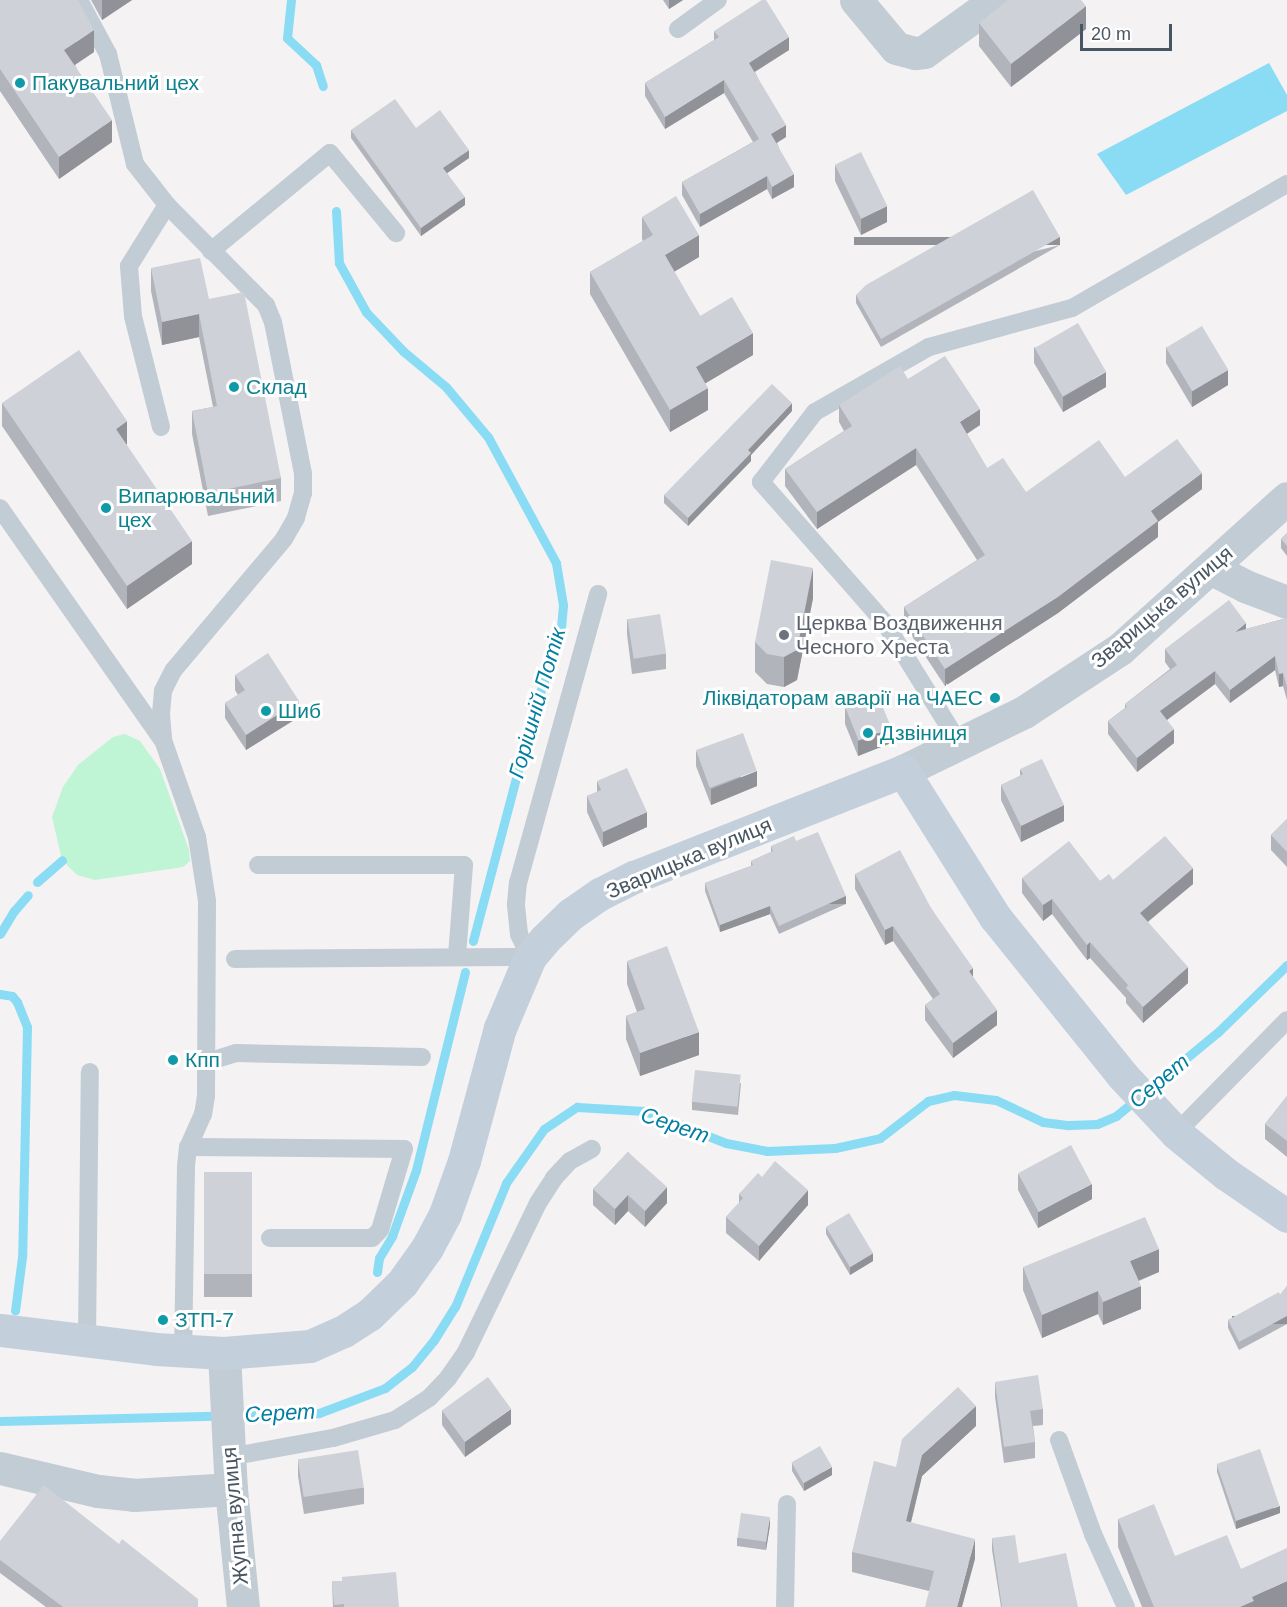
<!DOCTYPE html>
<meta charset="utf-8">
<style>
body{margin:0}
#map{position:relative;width:1287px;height:1607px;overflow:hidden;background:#f4f2f2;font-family:Arial,sans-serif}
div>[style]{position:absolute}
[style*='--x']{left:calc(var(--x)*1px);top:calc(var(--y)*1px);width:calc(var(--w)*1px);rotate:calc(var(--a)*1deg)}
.green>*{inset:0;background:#bff4d4}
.water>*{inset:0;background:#89dcf4}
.stream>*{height:9px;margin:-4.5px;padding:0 4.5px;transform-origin:4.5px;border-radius:4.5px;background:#89dcf4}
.lane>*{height:18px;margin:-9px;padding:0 9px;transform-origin:9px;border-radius:9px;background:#c2ccd4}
.street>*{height:33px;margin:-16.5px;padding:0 16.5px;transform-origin:16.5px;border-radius:16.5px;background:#c2ccd4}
.secondary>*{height:33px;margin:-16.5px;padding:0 16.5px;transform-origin:16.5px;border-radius:16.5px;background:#c4cfdc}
.wall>*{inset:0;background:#b1b4ba;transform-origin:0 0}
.shaded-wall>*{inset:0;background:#909297;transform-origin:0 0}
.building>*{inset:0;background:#ced1d8;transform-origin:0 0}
.dots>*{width:16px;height:16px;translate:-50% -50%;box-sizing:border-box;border:3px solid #fff;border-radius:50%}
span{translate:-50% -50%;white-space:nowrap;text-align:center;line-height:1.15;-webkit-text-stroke:6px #fff;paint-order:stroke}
.culture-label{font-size:21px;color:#0d838f}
.left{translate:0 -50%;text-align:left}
.right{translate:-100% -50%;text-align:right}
.street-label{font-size:21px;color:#485562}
.worship-label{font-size:21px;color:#5b616d}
.water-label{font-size:22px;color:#037ea2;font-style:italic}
.scale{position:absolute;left:1080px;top:24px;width:92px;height:27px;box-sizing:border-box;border:3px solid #485562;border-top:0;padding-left:8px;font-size:18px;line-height:21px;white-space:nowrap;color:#485562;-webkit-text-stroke:4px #fff;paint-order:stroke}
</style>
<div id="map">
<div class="green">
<i style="clip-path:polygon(125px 734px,140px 741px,160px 769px,189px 850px,190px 861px,183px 867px,95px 880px,77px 875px,62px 860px,52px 817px,63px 787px,78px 765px,113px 737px)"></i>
</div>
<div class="water">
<i style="clip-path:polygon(1269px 63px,1287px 95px,1287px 111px,1126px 195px,1097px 154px)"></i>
</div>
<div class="stream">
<i style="--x:291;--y:0;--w:38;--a:96"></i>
<i style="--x:287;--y:38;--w:40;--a:43"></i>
<i style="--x:316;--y:65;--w:22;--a:72"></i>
<i style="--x:336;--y:211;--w:52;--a:86.7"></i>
<i style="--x:339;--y:263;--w:56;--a:61.1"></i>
<i style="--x:366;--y:312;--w:54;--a:46.5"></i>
<i style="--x:403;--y:351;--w:56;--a:39.9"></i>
<i style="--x:446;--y:387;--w:65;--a:50"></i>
<i style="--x:488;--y:437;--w:143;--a:61.6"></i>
<i style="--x:556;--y:563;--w:43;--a:80.5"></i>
<i style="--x:563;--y:605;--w:33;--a:95"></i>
<i style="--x:560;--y:638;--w:72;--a:110.2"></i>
<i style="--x:535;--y:706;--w:243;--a:104.8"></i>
<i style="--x:37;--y:882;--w:33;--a:-41"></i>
<i style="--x:0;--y:934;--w:27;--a:-59"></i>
<i style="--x:14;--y:911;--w:21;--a:-49"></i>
<i style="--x:0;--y:994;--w:12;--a:9"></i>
<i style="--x:12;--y:996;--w:8;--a:50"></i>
<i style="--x:17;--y:1002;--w:27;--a:68"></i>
<i style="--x:27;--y:1027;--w:230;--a:91.2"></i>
<i style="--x:22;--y:1257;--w:54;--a:97.4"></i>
<i style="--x:377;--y:1272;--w:14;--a:-82"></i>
<i style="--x:379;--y:1258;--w:26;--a:-59"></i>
<i style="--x:392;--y:1236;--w:70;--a:-70"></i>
<i style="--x:416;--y:1170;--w:204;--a:-76.1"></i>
<i style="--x:0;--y:1421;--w:319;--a:-1.4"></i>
<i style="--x:319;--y:1413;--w:71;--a:-20.7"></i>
<i style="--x:385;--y:1388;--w:34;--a:-38"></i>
<i style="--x:412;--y:1367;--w:35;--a:-51"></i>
<i style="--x:434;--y:1340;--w:39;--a:-58"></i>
<i style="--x:455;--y:1307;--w:134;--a:-67.6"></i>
<i style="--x:506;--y:1183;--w:66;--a:-54.9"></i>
<i style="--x:544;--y:1129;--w:40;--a:-34"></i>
<i style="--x:577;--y:1107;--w:68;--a:3.4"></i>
<i style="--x:645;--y:1111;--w:87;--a:21.6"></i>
<i style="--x:726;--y:1143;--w:42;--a:11"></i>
<i style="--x:767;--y:1151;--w:68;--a:-2.5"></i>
<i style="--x:835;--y:1148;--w:46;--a:-12.5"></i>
<i style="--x:880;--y:1138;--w:61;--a:-37.6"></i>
<i style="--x:928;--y:1101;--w:27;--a:-13"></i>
<i style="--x:954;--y:1095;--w:42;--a:6.8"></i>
<i style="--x:996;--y:1100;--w:52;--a:25.1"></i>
<i style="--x:1043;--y:1122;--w:26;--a:7"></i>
<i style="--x:1069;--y:1125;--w:28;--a:-2"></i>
<i style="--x:1097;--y:1124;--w:21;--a:-23"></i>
<i style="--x:1116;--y:1116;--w:132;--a:-39.5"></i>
<i style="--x:1218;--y:1032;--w:96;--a:-44.2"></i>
</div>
<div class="lane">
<i style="--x:79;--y:0;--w:61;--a:61.8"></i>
<i style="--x:108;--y:54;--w:113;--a:76.2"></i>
<i style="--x:135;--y:164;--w:52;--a:52"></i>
<i style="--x:167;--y:205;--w:141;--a:45.3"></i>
<i style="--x:266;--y:305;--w:18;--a:68"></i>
<i style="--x:273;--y:322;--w:155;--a:78.8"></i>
<i style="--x:303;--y:474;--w:19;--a:90"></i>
<i style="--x:303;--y:493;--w:26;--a:106"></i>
<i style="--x:296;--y:518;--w:24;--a:120"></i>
<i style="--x:284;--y:539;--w:172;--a:130.1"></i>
<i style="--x:173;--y:671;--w:22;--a:117"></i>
<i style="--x:163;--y:691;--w:24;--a:95"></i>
<i style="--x:161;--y:715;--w:25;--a:85"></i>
<i style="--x:163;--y:740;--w:103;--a:70.7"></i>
<i style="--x:197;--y:837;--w:65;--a:81.1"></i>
<i style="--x:207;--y:901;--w:195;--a:90.3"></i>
<i style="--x:206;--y:1096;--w:18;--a:99"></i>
<i style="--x:203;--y:1114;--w:36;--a:114"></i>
<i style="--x:188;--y:1147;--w:20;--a:96"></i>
<i style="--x:186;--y:1167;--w:184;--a:90.9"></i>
<i style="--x:678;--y:29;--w:49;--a:-35.9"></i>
<i style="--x:211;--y:251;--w:154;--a:-39.5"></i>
<i style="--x:330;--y:153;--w:104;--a:50.5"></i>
<i style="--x:161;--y:427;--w:114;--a:-104.2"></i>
<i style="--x:133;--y:316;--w:50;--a:-94.6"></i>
<i style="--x:129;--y:266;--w:72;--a:-58.1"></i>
<i style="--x:0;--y:508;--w:282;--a:55"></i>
<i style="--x:959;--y:743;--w:141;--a:-121.7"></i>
<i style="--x:885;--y:623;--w:188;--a:-131.3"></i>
<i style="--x:761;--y:482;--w:88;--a:-52.4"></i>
<i style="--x:815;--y:412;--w:131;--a:-29.7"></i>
<i style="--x:929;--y:347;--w:148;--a:-15.3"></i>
<i style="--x:1072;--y:308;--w:248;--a:-30"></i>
<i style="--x:258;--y:865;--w:206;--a:0"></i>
<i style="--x:464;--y:865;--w:92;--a:94.4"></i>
<i style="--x:235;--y:959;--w:295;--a:-0.4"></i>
<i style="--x:530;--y:957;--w:25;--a:-116"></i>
<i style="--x:519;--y:934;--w:30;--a:-96"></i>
<i style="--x:516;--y:904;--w:21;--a:-85"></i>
<i style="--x:518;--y:883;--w:300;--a:-74.5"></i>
<i style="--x:207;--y:1062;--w:30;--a:-17"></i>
<i style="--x:236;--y:1053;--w:186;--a:1.2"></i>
<i style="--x:1176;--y:1133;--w:158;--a:-45.5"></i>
<i style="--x:188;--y:1147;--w:216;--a:0.5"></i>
<i style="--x:404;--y:1149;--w:84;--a:106.5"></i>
<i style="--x:380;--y:1230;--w:11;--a:135"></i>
<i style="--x:372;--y:1238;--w:102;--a:180"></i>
<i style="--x:87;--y:1340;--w:268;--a:-89.4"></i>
<i style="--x:1059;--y:1440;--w:100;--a:70.1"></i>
<i style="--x:1093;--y:1534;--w:80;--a:65.7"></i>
<i style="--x:229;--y:1457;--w:106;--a:-10.4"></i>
<i style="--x:333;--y:1438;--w:65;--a:-16.2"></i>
<i style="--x:395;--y:1420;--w:40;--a:-32.9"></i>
<i style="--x:429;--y:1398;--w:28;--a:-46"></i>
<i style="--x:448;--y:1378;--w:32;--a:-55"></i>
<i style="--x:466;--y:1352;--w:165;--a:-64.2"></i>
<i style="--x:538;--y:1203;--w:30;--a:-57"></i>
<i style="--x:554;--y:1178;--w:23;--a:-47"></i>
<i style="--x:570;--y:1161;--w:25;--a:-29"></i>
<i style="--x:785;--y:1607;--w:103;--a:-88.9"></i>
</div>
<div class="street">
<i style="--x:856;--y:0;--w:62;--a:50.2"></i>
<i style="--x:896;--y:48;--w:20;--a:15"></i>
<i style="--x:915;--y:53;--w:9;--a:-6"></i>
<i style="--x:924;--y:52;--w:89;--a:-35.8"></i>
<i style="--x:1212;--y:569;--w:37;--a:27"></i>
<i style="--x:1245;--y:586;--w:45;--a:20.9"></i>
<i style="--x:903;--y:771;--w:135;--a:-26"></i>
<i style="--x:1024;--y:712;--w:115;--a:-33.3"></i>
<i style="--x:1120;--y:649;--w:225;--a:-42.1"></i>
<i style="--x:224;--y:1353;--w:136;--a:87.1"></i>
<i style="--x:231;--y:1489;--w:119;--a:84.2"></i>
<i style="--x:0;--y:1468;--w:101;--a:13.2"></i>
<i style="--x:98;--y:1491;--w:36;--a:6"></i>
<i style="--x:134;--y:1495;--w:97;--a:-3.5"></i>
</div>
<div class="secondary">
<i style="--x:0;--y:1330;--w:157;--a:6.9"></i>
<i style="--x:156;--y:1349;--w:68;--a:3.4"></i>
<i style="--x:224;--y:1353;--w:86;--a:-4.7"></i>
<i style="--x:310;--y:1346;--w:37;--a:-24"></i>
<i style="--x:344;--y:1331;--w:30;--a:-33"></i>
<i style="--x:369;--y:1315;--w:46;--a:-44.1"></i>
<i style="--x:402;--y:1283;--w:43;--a:-54.5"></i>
<i style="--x:427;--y:1248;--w:38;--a:-62"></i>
<i style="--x:445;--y:1214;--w:56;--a:-70.3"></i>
<i style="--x:464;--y:1161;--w:138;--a:-74.9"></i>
<i style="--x:500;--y:1028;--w:77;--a:-67.1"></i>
<i style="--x:530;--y:957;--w:23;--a:-50"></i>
<i style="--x:545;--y:939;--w:36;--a:-44"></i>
<i style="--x:571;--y:914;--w:35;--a:-35"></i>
<i style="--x:600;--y:894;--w:38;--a:-27"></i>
<i style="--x:634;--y:877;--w:289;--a:-21.5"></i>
<i style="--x:903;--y:771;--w:173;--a:57.8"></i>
<i style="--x:995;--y:917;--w:203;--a:51.2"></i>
<i style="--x:1122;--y:1075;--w:79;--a:47"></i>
<i style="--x:1176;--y:1133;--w:65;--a:39.4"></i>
<i style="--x:1226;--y:1174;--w:74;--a:34.5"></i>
</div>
<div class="wall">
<i style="clip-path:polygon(0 0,94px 52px,75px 65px,112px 142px,59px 179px,0 91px)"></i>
<i style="clip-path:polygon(91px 0,132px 0,102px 20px)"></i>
<i style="clip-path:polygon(663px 0,683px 0,669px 9px)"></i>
<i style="clip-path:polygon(979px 23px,1086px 29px,1011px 87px,979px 46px)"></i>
<i style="clip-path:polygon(714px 31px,789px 50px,755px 72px,786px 137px,777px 143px,794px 187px,772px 199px,767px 189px,700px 227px,682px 195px,682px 182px,753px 142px,724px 93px,665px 129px,645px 96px,645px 83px,714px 40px)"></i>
<i style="clip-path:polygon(416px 128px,469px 158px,447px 173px,465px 205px,421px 236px,351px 138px,351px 130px)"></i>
<i style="clip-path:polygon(835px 165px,887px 222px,861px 235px,835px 181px)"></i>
<i style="clip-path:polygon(642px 217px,699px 257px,674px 272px,700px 316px,753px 355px,705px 383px,708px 410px,670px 432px,590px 294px,590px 272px,643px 241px,642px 239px)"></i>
<i style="clip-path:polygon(1060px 245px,881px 347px,856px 303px,856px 295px)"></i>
<i style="clip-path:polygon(151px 268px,209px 299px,281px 478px,281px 501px,208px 516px,192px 434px,192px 411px,213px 407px,199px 337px,162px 345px,151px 291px)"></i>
<i style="clip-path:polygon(1034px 347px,1106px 387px,1063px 412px,1034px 363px)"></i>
<i style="clip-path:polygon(1166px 347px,1228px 385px,1192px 407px,1166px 363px)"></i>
<i style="clip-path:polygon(908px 379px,980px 425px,967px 434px,987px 468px,1026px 492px,1125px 477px,1202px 489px,1158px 522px,1158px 537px,1058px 613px,945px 686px,904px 624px,904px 607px,977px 560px,916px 465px,817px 529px,785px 486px,785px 469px,844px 431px,839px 422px,839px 405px)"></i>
<i style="clip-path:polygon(2px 403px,127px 444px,126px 444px,192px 564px,127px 609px,2px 426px)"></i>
<i style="clip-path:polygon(792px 411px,751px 455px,751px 461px,688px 526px,664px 503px,664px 495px)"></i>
<i style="clip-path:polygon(1287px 533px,1287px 556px,1281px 548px,1281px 539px)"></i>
<i style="clip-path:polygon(813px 598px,797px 680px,784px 687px,767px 684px,755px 672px,755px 642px)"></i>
<i style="clip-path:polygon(1287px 618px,1287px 700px,1283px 686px,1279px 687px,1275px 670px,1230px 703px,1215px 684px,1167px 720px,1174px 743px,1137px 772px,1108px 734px,1108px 721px,1125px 708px,1125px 704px,1170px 669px,1165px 662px,1165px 649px,1246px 629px)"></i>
<i style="clip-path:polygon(627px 619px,666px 654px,666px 669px,632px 674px,627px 634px)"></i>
<i style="clip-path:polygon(235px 675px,299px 717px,246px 750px,225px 718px,225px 703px,238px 695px,235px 690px)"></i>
<i style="clip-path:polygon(845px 708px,891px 743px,858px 756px,845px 724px)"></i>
<i style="clip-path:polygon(696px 751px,757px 786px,711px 805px,696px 766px)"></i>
<i style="clip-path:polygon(1020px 769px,1064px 821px,1021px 842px,1001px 800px,1001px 785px,1020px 776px)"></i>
<i style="clip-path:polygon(597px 781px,647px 827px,603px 847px,587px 812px,587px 796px,597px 792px)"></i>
<i style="clip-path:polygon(1287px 819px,1287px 867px,1271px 850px,1271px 835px)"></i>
<i style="clip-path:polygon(796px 841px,846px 904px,779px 934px,770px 914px,720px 932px,705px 891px,705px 883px,751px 866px,751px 861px,771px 852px,771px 846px)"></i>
<i style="clip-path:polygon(855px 874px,931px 908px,973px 978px,997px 1025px,953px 1058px,925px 1020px,925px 1005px,933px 999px,893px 941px,885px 945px,855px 889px)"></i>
<i style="clip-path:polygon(1022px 878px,1193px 884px,1148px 922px,1188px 983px,1143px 1023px,1126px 1003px,1126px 998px,1090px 958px,1087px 960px,1052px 914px,1043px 921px,1022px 893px)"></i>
<i style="clip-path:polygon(627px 961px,699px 1055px,640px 1076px,626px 1039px,626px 1016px,637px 1012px,627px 984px)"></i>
<i style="clip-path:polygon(741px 1083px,738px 1115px,692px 1110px,692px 1102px)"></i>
<i style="clip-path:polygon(1287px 1096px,1287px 1157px,1265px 1139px,1265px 1124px)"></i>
<i style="clip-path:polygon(628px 1152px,667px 1203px,645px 1227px,628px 1211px,615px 1225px,593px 1205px,593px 1189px)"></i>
<i style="left:204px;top:1172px;width:48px;height:125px"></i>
<i style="clip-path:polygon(1018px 1174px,1092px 1199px,1038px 1228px,1018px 1190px)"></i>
<i style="clip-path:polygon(762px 1177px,808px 1205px,759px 1261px,726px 1233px,726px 1217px,739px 1203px,739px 1194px)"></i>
<i style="clip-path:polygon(826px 1227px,873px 1261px,850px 1275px,826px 1234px)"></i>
<i style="clip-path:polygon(1023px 1267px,1159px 1272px,1139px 1281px,1141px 1309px,1103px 1325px,1098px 1314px,1042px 1338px,1023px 1290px)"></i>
<i style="clip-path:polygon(1287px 1286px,1287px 1324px,1239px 1350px,1228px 1328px,1228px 1320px,1280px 1295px)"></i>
<i style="clip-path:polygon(995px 1382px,1043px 1409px,1043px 1425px,1033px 1426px,1035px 1442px,1035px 1458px,1004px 1463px,995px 1397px)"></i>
<i style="clip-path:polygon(442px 1410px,511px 1424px,465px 1457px,442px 1425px)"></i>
<i style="clip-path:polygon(976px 1426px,922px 1476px,911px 1523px,975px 1559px,929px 1591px,852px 1572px,852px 1552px,896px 1467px)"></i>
<i style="clip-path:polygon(298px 1460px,364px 1488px,364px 1504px,304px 1514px,298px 1476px)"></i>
<i style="clip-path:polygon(792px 1463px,832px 1475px,804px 1491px,792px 1471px)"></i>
<i style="clip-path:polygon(1217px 1464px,1280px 1513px,1236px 1529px,1217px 1472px)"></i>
<i style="clip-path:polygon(1118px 1519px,1175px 1556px,1241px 1569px,1287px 1607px,1142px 1607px,1118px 1547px)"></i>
<i style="clip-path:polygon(770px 1525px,766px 1550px,737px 1546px,737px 1538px)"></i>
<i style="clip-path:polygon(992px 1538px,1019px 1563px,1078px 1607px,1001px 1607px,992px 1550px)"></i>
<i style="clip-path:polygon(0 1541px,198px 1607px,46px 1607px,0 1573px)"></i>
<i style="clip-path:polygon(342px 1577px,399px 1607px,333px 1607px,332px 1581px,342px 1581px)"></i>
</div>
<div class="shaded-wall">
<i style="clip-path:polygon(102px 0,132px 0,102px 20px)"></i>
<i style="clip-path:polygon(669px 0,683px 0,669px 9px)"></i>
<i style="clip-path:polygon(1086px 6px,1086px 29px,1011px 87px,1011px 64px)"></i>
<i style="clip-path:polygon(94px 30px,94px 52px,64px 72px,64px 50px)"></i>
<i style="clip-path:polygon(789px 37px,789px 50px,749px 75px,749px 63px)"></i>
<i style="clip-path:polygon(724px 80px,724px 93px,665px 129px,665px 117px)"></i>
<i style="clip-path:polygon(112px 120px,112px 142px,59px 179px,59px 157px)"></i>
<i style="clip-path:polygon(786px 125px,786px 137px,771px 146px,771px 134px)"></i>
<i style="clip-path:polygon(469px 150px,469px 158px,443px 176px,443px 168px)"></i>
<i style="clip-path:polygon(794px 174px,794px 187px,772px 199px,772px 187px)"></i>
<i style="clip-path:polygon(767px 176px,767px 189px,700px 227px,700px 214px)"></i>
<i style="clip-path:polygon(465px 197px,465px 205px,421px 236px,421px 228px)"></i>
<i style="clip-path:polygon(887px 206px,887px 222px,861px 235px,861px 219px)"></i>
<i style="clip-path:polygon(699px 235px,699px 257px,665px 277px,665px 255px)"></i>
<i style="left:1060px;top:237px;width:8px;height:206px;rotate:90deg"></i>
<i style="clip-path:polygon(199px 314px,199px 337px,162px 345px,162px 322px)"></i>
<i style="clip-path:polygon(753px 333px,753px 355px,696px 389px,696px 367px)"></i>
<i style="clip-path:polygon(1228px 370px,1228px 385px,1192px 407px,1192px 391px)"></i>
<i style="clip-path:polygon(1106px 372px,1106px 387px,1063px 412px,1063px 397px)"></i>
<i style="clip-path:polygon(708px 388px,708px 410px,670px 432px,670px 410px)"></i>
<i style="clip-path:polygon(792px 403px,792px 411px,751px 455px,751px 461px,688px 526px,688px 518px,748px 450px)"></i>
<i style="clip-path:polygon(980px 409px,980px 425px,960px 438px,960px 422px)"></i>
<i style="clip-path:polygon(127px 421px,127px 444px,116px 452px,116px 429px)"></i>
<i style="clip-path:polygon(916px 448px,916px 465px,817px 529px,817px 512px)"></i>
<i style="clip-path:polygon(1202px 473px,1202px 489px,1158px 522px,1158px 537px,1058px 613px,945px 686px,945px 669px,1151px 511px)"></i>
<i style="clip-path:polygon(192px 541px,192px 564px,127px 609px,127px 586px)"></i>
<i style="clip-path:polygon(813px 568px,813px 598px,797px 680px,784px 687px,784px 657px)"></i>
<i style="clip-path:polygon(1246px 623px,1246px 636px,1235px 632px)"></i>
<i style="clip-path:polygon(1275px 656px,1275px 670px,1230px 703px,1230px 690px)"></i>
<i style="clip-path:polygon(1215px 671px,1215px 684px,1160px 725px,1160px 711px)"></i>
<i style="clip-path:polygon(1283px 673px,1283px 686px,1279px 687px,1279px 674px)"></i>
<i style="clip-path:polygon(299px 701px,299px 717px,246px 750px,246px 735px)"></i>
<i style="clip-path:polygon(891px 728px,891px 743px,858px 756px,858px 741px)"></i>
<i style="clip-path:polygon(1174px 729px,1174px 743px,1137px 772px,1137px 758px)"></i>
<i style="clip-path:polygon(757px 771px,757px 786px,711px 805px,711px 789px)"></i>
<i style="clip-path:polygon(1064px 805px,1064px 821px,1021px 842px,1021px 826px)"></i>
<i style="clip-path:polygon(647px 812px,647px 827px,603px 847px,603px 832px)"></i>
<i style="clip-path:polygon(1193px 868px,1193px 884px,1140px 928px,1140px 913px)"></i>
<i style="left:846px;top:896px;width:8px;height:73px;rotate:90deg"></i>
<i style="clip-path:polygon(1052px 899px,1052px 914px,1043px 921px,1043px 905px)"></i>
<i style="clip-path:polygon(770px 906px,770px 914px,720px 932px,720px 925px)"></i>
<i style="clip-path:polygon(893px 926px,893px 941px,885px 945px,885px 930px)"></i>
<i style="clip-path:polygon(1090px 942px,1090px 958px,1087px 960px,1087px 945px)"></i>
<i style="clip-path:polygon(1188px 967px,1188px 983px,1143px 1023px,1143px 1007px)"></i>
<i style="clip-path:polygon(973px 968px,973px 983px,969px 971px)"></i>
<i style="clip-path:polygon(997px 1010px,997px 1025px,953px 1058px,953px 1043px)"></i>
<i style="clip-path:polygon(699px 1032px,699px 1055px,640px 1076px,640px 1053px)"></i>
<i style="clip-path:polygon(1092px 1184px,1092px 1199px,1038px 1228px,1038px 1212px)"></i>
<i style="clip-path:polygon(667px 1187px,667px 1203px,645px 1227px,645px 1211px)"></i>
<i style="clip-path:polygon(808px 1190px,808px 1205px,759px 1261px,759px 1246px)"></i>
<i style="clip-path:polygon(628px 1195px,628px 1211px,615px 1225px,615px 1209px)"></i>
<i style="clip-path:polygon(1159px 1249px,1159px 1272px,1130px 1284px,1130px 1261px)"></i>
<i style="clip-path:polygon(873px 1253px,873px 1261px,850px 1275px,850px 1267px)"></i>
<i style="clip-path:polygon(1141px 1286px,1141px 1309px,1103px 1325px,1103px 1302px)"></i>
<i style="clip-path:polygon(1098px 1291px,1098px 1314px,1042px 1338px,1042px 1315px)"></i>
<i style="left:1287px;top:1316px;width:8px;height:55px;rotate:90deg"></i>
<i style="clip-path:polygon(976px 1406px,976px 1426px,922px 1476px,906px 1542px,906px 1521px,922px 1455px)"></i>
<i style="clip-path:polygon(511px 1409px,511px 1424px,465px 1457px,465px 1442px)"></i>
<i style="clip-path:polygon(832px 1467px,832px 1475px,804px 1491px,804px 1483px)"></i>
<i style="clip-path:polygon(1280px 1506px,1280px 1513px,1236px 1529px,1236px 1521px)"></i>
<i style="clip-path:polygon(770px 1517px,770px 1525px,766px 1550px,766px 1542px)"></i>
<i style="clip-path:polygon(975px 1539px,975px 1559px,962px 1607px,957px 1607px)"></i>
<i style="clip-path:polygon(1287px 1581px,1287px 1607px,1240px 1607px,1252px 1597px)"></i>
</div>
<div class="building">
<i style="clip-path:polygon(0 0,78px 0,94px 30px,64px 50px,112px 120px,59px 157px,0 69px)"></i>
<i style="clip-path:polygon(762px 0,766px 0,789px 37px,749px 63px,786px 125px,771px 134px,794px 174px,772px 187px,767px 176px,700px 214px,682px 182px,759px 139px,724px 80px,665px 117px,645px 83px,719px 37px,714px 31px)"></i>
<i style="clip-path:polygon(1008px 0,1081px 0,1086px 6px,1011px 64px,979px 23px)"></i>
<i style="clip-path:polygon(395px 99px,416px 128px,440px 110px,469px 150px,443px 168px,465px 197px,421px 228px,351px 130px)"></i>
<i style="left:861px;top:152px;width:60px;height:29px;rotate:64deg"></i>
<i style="clip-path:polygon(1033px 190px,1060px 237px,881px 339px,856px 295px,866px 285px)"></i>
<i style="clip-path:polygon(676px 196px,699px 235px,665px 255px,700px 316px,732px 297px,753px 333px,696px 367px,708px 388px,670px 410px,590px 272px,653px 235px,642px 217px)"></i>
<i style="clip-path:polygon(200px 258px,209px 299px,244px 292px,281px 478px,208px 493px,192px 411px,217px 406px,199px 314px,162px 322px,151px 268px)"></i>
<i style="left:1078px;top:323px;width:56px;height:50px;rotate:60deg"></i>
<i style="left:1202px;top:326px;width:51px;height:42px;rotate:59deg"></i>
<i style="clip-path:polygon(79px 350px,127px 421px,116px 429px,192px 541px,127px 586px,2px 403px)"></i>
<i style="clip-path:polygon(945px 356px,980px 409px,960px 422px,987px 468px,1003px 458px,1026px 492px,1099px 440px,1125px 477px,1177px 439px,1202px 473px,1151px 511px,1158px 521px,1058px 597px,945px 669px,904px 607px,985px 555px,916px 448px,817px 512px,785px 469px,852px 426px,839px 405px,900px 366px,908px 379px)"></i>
<i style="clip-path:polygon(772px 384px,792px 403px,748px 450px,751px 453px,688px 518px,664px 495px)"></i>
<i style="clip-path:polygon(1287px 533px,1287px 546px,1281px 539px)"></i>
<i style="clip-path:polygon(771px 560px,813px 568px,797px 650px,784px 657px,767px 654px,755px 642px)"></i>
<i style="clip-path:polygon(1229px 600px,1246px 623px,1235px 632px,1287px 618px,1287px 687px,1283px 673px,1279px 674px,1275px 656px,1230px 690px,1215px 671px,1160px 711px,1174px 729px,1137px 758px,1108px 721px,1127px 707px,1125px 704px,1177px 665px,1165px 649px)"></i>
<i style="left:660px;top:614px;width:40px;height:33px;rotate:81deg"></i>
<i style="clip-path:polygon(268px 653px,299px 701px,246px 735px,225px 703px,245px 690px,235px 675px)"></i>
<i style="left:878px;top:695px;width:35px;height:35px;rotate:68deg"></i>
<i style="left:743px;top:733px;width:40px;height:50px;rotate:70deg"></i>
<i style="clip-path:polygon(1042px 759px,1064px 805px,1021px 826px,1001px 785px,1023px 774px,1020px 769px)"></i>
<i style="clip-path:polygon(627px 768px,647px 812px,603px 832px,587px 796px,601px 790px,597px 781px)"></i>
<i style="clip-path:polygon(1287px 819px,1287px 852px,1271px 835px)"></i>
<i style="clip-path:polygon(818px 832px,846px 896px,779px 926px,770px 906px,720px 925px,705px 883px,753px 865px,751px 861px,773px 851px,771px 846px,794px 836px,796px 841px)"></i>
<i style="clip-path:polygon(1165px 836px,1193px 868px,1140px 913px,1188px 967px,1143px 1007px,1126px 988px,1128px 985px,1090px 942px,1087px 945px,1052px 899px,1043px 905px,1022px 878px,1069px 841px,1100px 881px,1109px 874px,1113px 880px)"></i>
<i style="clip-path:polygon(900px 850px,931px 908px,973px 968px,969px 971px,997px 1010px,953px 1043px,925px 1005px,940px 994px,893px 926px,885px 930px,855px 874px)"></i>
<i style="clip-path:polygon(667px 946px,699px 1032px,640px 1053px,626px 1016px,645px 1009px,627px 961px)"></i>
<i style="left:695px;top:1070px;width:46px;height:32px;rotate:6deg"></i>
<i style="clip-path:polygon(1287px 1096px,1287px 1141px,1265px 1124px)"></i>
<i style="left:1071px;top:1145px;width:44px;height:60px;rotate:62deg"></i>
<i style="clip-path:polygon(628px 1152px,667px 1187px,645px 1211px,628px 1195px,615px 1209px,593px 1189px)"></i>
<i style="clip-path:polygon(775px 1161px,808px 1190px,759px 1246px,726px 1217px,743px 1198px,739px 1194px,758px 1173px,762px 1177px)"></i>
<i style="left:204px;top:1172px;width:48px;height:102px"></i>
<i style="left:849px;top:1213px;width:47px;height:27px;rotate:59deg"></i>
<i style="clip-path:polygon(1145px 1217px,1159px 1249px,1130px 1261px,1141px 1286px,1103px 1302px,1098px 1291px,1042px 1315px,1023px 1267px)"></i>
<i style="clip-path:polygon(1287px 1286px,1287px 1316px,1239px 1342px,1228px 1320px,1279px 1292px,1280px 1295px)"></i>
<i style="clip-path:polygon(1038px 1375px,1043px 1409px,1030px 1411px,1035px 1442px,1004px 1447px,995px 1382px)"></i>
<i style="left:488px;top:1377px;width:39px;height:57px;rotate:54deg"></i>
<i style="clip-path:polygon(958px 1387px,976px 1406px,922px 1455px,906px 1521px,975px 1539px,957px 1607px,925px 1607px,934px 1571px,852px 1552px,874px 1461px,896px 1467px,902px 1439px)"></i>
<i style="left:820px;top:1446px;width:24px;height:33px;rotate:60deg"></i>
<i style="left:1260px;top:1449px;width:60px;height:46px;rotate:71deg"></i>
<i style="left:358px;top:1450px;width:38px;height:61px;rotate:81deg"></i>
<i style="clip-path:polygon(44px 1485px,119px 1544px,122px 1539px,198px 1599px,198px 1607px,63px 1607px,0 1560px,0 1541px)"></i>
<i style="clip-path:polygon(1154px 1504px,1175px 1556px,1227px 1535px,1241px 1569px,1287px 1548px,1287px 1581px,1252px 1597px,1254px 1601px,1240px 1607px,1154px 1607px,1118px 1519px)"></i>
<i style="left:741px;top:1513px;width:29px;height:25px;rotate:8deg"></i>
<i style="clip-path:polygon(1015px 1535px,1019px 1563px,1066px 1553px,1078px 1607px,1002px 1607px,992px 1538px)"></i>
<i style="clip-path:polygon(396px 1572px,399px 1607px,344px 1607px,344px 1604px,334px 1605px,332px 1581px,342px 1581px,342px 1577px)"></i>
</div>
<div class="dots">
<i style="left:20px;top:83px;background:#0f9aa8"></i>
<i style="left:234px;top:387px;background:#0f9aa8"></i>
<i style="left:106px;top:508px;background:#0f9aa8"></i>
<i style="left:784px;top:635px;background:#6b7280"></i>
<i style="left:995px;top:698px;background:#0f9aa8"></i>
<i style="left:266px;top:711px;background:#0f9aa8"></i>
<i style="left:868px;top:733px;background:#0f9aa8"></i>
<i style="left:173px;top:1060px;background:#0f9aa8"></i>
<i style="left:163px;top:1320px;background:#0f9aa8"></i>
</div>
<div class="culture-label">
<span class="left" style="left:32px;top:83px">Пакувальний цех</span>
<span class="left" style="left:246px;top:387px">Склад</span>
<span class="left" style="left:118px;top:508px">Випарювальний<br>цех</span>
<span class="right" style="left:983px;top:698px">Ліквідаторам аварії на ЧАЕС</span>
<span class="left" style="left:278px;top:711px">Шиб</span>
<span class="left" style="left:880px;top:733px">Дзвіниця</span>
<span class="left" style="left:185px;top:1060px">Кпп</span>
<span class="left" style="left:175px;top:1320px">ЗТП-7</span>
</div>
<div class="street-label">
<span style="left:1162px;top:607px;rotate:-40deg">Зварицька вулиця</span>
<span style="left:689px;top:858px;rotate:-23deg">Зварицька вулиця</span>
<span style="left:235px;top:1516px;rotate:-95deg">Жупна вулиця</span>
</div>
<div class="worship-label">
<span class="left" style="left:796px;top:635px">Церква Воздвиження<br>Чесного Хреста</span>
</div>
<div class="water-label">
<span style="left:537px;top:703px;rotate:-74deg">Горішній Потік</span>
<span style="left:1159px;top:1081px;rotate:-40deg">Серет</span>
<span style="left:675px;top:1125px;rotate:19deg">Серет</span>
<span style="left:280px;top:1413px;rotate:-3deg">Серет</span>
</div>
<div class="scale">20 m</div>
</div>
